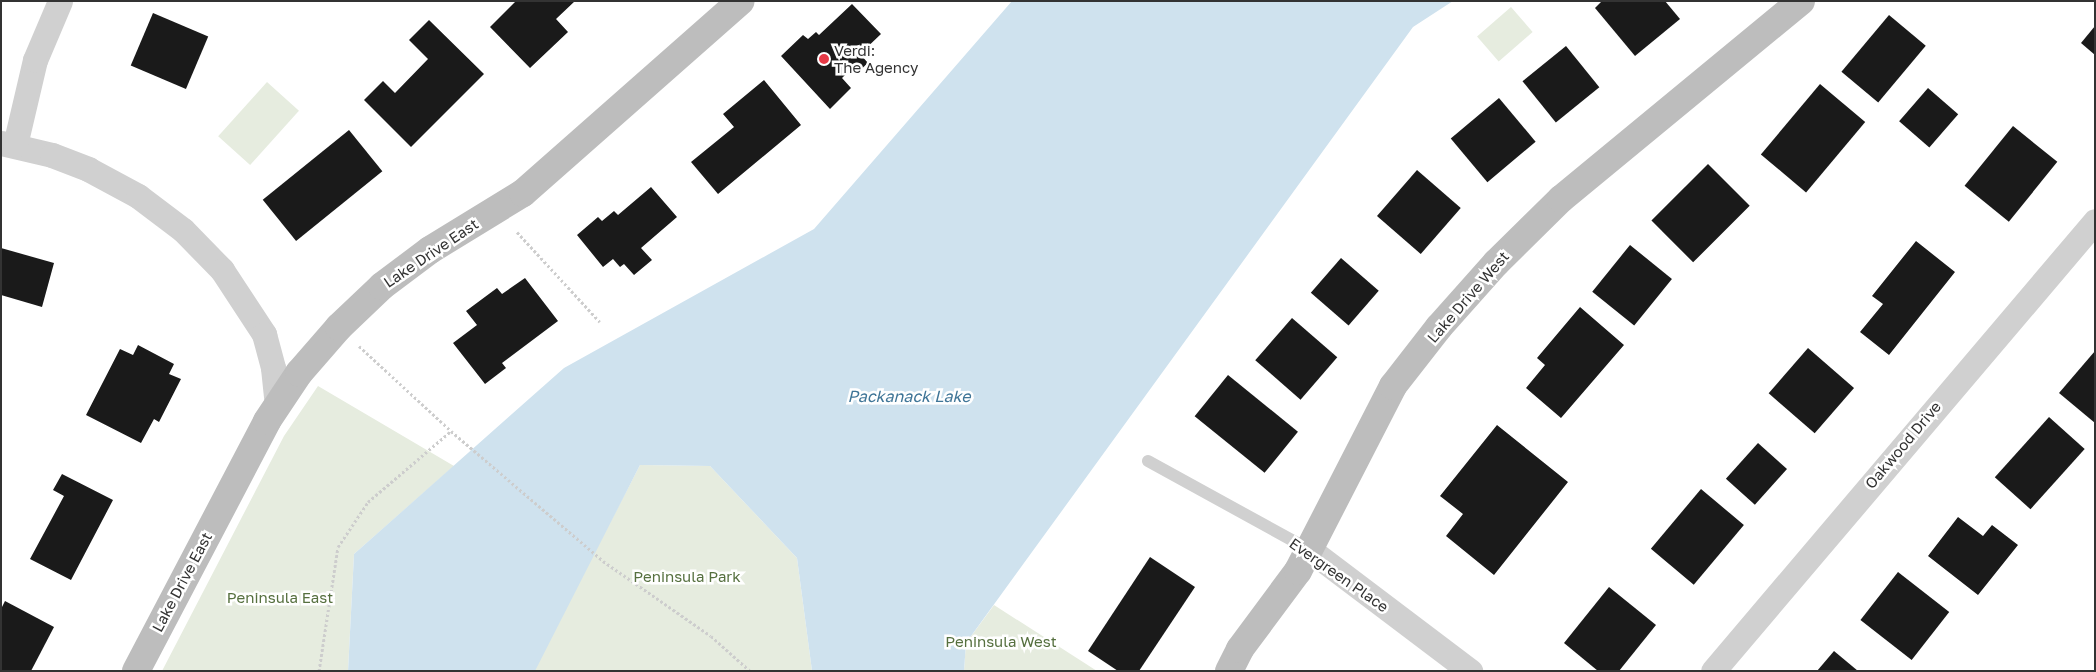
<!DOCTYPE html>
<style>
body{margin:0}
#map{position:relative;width:2096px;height:672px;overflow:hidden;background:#fff;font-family:"Golos Text",sans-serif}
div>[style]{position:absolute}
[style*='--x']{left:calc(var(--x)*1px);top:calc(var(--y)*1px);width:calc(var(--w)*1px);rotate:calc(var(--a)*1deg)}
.green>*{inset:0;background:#e6ecdf;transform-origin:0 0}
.water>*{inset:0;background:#cfe2ee}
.building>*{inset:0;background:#1a1a1a;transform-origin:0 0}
.path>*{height:3px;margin-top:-1.5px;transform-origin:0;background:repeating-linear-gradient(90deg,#cdcdcd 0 2.5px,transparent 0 5px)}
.lane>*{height:12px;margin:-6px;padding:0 6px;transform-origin:6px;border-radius:6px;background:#d0d0d0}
.street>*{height:25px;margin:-12.5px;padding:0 12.5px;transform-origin:12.5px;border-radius:12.5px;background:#d0d0d0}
.secondary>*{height:28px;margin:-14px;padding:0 14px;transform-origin:14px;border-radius:14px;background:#bdbdbd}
.dots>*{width:14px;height:14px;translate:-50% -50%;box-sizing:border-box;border:2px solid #fff;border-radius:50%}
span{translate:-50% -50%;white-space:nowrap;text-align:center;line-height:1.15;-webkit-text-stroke:5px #fff;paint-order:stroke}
.poi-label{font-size:15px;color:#333}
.left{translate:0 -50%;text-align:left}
.street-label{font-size:15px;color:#333}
.park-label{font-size:15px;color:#56703f}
.water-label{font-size:16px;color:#3f7597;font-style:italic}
.frame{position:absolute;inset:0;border:2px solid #333;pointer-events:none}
</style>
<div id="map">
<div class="green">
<i style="left:1511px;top:7px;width:33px;height:45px;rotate:49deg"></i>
<i style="left:267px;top:82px;width:43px;height:73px;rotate:42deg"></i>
<i style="clip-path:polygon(318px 386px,454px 466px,354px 554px,348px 671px,162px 671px,284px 436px)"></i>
<i style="clip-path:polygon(640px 465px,710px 466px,797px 558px,812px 671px,533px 671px)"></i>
<i style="clip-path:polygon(994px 605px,1097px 671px,964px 671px,966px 643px)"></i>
</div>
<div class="water">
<i style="clip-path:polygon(1012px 1px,1453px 1px,1413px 27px,966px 643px,964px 671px,812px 671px,797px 558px,710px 466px,640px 465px,535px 671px,348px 671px,354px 554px,564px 368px,814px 229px)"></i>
</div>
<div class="building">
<i style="clip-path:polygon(516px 1px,575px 1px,556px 19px,568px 32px,530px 68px,490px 27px)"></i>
<i style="clip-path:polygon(1602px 1px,1665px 1px,1680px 19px,1635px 56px,1595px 8px)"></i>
<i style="clip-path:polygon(852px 4px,881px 34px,860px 54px,868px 63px,859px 71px,854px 66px,842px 78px,851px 88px,830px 109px,781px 56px,803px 35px,808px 39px,816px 32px,819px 35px)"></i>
<i style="left:153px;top:13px;width:60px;height:57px;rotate:23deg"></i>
<i style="left:1889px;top:15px;width:48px;height:74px;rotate:40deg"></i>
<i style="clip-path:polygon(429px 20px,484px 74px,411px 147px,364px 100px,383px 81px,395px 93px,428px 59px,409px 40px)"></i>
<i style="clip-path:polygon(2095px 26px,2095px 55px,2081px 43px)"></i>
<i style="left:1566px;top:46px;width:53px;height:56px;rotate:51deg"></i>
<i style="clip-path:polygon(764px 80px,801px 125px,718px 194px,691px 162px,734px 127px,723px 114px)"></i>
<i style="left:1820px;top:84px;width:59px;height:92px;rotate:40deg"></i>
<i style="left:1928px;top:88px;width:40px;height:44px;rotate:41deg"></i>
<i style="left:1499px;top:98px;width:57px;height:63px;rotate:50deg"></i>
<i style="left:2013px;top:126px;width:57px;height:77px;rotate:39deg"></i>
<i style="left:349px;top:130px;width:53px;height:111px;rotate:51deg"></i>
<i style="left:1708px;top:164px;width:59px;height:80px;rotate:45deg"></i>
<i style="left:1417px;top:170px;width:58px;height:61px;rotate:41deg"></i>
<i style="clip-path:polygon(651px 187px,677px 217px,641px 248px,652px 260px,634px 275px,624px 264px,620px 267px,613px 259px,603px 267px,577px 235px,598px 217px,602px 221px,614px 211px,618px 215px)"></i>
<i style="clip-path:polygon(1916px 241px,1955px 272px,1889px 355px,1860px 332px,1883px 304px,1872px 296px)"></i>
<i style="left:1630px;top:245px;width:54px;height:60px;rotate:39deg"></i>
<i style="clip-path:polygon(1px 248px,54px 263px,42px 307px,1px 295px)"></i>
<i style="left:1341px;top:258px;width:50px;height:46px;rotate:41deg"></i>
<i style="clip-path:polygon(525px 278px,558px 321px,502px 363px,506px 368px,485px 384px,453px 343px,477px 325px,466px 311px,497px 288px,502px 294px)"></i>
<i style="clip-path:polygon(1580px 307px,1624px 345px,1561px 418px,1526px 388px,1545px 365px,1537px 358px)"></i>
<i style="left:1292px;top:318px;width:60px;height:56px;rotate:41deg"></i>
<i style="clip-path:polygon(138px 345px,174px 364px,169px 374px,181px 379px,159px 422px,154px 419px,141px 443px,86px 415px,120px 349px,133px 355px)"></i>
<i style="left:1808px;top:348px;width:61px;height:60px;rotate:41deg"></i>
<i style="clip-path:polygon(2095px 351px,2095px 423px,2059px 393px)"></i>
<i style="left:1228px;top:375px;width:90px;height:53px;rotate:39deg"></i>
<i style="left:2049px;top:417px;width:48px;height:81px;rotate:42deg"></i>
<i style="clip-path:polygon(1497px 425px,1568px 482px,1494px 575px,1446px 536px,1463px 514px,1440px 496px)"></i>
<i style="left:1758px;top:443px;width:39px;height:48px;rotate:42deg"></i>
<i style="clip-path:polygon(62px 474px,113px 500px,71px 580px,30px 559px,64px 496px,53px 490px)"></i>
<i style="left:1701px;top:489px;width:56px;height:78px;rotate:40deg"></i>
<i style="clip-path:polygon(1958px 517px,1983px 536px,1992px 525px,2018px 545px,1978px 595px,1928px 556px)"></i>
<i style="clip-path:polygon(1150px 557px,1195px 587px,1139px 671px,1118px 671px,1088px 651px)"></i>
<i style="left:1898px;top:572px;width:65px;height:61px;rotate:38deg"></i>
<i style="clip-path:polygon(1609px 587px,1656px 625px,1619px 671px,1598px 671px,1564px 643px)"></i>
<i style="clip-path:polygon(5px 601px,54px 627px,31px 671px,1px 671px,1px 609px)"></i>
<i style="clip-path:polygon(1834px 651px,1858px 671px,1817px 671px)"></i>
</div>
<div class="path">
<i style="--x:517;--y:232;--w:122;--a:47.3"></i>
<i style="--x:359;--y:346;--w:125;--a:42.7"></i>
<i style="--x:451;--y:431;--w:200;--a:40.5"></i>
<i style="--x:603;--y:561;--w:131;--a:34.8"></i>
<i style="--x:711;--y:636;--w:52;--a:41.9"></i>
<i style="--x:319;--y:671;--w:125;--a:-81.3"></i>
<i style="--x:338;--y:547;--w:54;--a:-56.3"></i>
<i style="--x:368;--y:502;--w:109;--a:-40.5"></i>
</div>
<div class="lane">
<i style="--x:1148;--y:461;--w:185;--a:28.8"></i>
</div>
<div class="street">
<i style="--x:1;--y:143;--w:52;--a:13.2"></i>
<i style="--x:52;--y:155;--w:39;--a:21"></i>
<i style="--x:88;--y:169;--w:57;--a:28.4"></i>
<i style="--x:138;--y:196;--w:56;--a:37.1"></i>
<i style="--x:183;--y:230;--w:56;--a:45.7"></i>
<i style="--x:222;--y:270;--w:77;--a:56.7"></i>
<i style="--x:264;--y:334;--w:35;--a:75"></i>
<i style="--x:273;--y:368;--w:38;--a:84"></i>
<i style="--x:15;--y:145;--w:87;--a:-76.8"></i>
<i style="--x:35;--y:60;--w:64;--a:-67"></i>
<i style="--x:1310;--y:550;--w:201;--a:37.1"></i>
<i style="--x:1713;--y:671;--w:590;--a:-49.67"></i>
</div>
<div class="secondary">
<i style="--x:136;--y:671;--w:282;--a:-62.3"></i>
<i style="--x:267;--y:421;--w:58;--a:-56.3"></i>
<i style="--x:299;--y:373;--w:61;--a:-49"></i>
<i style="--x:339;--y:327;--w:59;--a:-43.6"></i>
<i style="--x:382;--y:286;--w:60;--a:-36.9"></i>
<i style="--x:430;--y:250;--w:109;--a:-31.5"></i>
<i style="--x:523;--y:193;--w:290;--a:-41.4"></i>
<i style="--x:1229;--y:671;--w:25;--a:-63"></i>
<i style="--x:1240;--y:649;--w:97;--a:-53.4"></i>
<i style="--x:1298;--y:571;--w:208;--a:-62.8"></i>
<i style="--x:1393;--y:386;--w:75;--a:-52.1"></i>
<i style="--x:1439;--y:327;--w:86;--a:-48.3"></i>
<i style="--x:1496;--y:263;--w:91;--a:-44.6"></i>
<i style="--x:1561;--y:199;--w:311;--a:-39.5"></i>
</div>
<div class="dots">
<i style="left:824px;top:59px;background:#e63946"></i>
</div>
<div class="poi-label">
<span class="left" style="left:834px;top:59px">Verdi:<br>The Agency</span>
</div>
<div class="street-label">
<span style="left:431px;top:253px;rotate:-34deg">Lake Drive East</span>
<span style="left:1468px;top:297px;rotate:-49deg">Lake Drive West</span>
<span style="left:1903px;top:445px;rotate:-50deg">Oakwood Drive</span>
<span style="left:1339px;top:575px;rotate:35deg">Evergreen Place</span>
<span style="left:182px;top:582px;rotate:-62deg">Lake Drive East</span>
</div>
<div class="park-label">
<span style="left:687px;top:577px">Peninsula Park</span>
<span style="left:280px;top:598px">Peninsula East</span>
<span style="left:1001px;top:642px">Peninsula West</span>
</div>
<div class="water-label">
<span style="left:909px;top:396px">Packanack Lake</span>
</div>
<div class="frame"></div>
</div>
